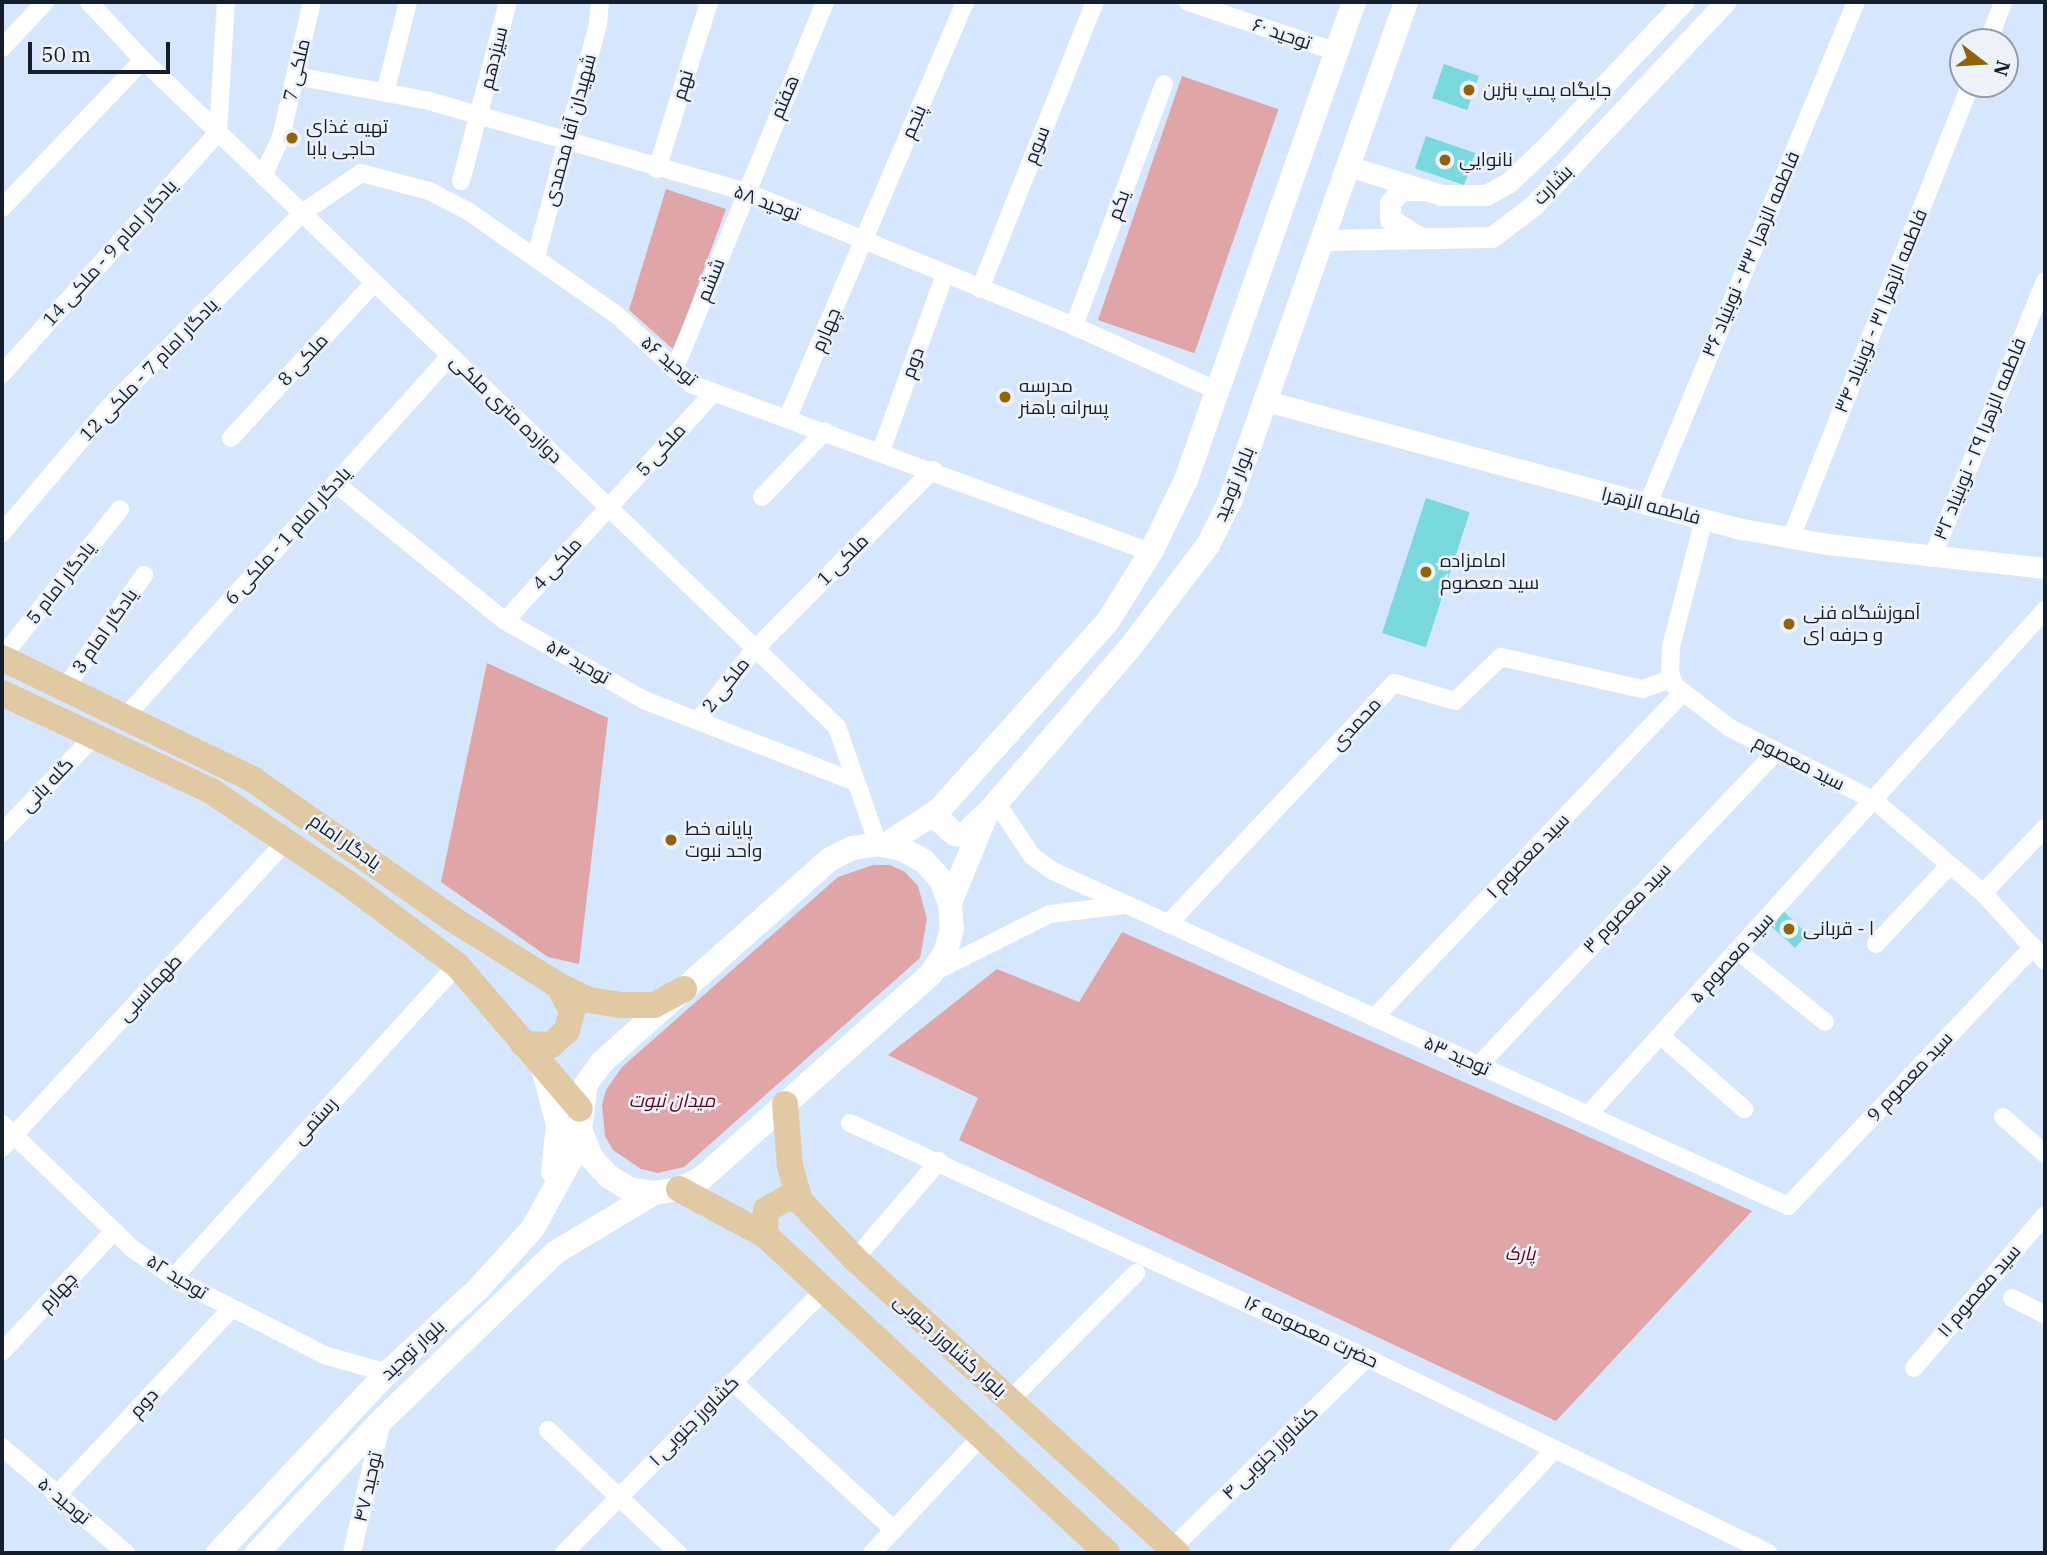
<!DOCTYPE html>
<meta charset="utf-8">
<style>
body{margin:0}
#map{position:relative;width:2047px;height:1555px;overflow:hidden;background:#d6e6fd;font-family:"IBM Plex Serif",Cairo,serif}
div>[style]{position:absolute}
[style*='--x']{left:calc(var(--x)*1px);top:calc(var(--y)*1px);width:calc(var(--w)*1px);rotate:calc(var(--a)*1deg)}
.green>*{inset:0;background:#e0a5a6;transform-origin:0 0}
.building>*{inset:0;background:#7ad9dc;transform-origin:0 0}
.minor>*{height:18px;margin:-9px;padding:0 9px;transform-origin:9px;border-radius:9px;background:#fff}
.tertiary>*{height:21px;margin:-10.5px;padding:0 10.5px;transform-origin:10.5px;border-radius:10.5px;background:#fff}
.secondary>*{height:24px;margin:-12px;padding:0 12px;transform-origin:12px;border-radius:12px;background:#fff}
.primary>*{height:26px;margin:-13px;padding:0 13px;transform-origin:13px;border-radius:13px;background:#e1c9a3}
.dots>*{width:19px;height:19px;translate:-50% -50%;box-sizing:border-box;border:4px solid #edf2fa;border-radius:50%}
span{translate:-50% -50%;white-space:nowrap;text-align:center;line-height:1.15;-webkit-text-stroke:5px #edf2fa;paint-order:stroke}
.street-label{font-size:19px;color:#141e2c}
.poi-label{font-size:19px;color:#141e2c}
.left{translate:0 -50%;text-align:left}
.park-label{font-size:19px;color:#5f0318;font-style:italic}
.frame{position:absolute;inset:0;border:4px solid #141e2c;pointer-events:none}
.north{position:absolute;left:1949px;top:28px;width:70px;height:70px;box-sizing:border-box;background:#edf2fa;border:2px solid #969da8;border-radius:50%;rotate:107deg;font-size:19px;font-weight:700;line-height:28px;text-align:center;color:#141e2c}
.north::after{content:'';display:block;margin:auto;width:24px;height:32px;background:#8f640b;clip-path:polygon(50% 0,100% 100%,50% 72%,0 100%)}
.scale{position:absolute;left:28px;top:42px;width:142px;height:32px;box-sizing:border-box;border:4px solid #141e2c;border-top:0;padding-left:9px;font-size:21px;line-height:24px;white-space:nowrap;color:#141e2c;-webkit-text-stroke:5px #edf2fa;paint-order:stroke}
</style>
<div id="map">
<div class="green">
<i style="left:1182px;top:76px;width:102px;height:258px;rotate:19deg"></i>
<i style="clip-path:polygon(666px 189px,726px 209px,674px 350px,629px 310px)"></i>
<i style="clip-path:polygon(487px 663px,608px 718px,579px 964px,548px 957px,441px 882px)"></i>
<i style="clip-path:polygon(873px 865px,890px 865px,905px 872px,918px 886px,927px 919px,920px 958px,684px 1167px,658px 1173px,641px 1169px,613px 1150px,605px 1136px,602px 1105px,606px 1090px,622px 1067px,838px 877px)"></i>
<i style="clip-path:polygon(1122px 932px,1569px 1128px,1752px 1211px,1556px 1421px,959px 1140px,978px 1098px,888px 1055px,997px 969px,1079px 1002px)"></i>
</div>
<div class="building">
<i style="left:1444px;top:64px;width:37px;height:36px;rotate:19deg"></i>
<i style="left:1426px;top:136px;width:52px;height:34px;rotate:19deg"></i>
<i style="left:1426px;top:498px;width:46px;height:142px;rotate:18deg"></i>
<i style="left:1783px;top:911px;width:34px;height:19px;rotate:43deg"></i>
</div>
<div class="minor">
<i style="--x:89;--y:2;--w:79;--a:47"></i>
<i style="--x:143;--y:60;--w:963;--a:43.86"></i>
<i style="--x:837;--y:727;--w:124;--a:70.7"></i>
<i style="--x:1188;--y:2;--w:157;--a:18.6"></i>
<i style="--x:1988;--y:42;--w:43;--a:-69.4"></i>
<i style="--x:2;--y:48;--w:63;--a:-46.9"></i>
<i style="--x:296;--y:76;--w:135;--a:10.6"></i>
<i style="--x:429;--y:101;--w:330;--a:16"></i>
<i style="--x:746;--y:192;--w:354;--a:22.2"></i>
<i style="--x:1074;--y:326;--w:158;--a:24.3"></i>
<i style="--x:385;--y:93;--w:94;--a:-75.8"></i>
<i style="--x:657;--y:169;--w:175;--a:-72.7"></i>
<i style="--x:263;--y:176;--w:43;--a:-65.2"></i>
<i style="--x:281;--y:137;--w:139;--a:-77.1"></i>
<i style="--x:461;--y:181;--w:185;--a:-75.3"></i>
<i style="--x:2;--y:208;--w:204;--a:-46.4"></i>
<i style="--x:536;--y:257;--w:241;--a:-75.1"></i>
<i style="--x:598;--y:24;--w:22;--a:-85"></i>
<i style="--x:980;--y:289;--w:309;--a:-68.2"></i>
<i style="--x:1074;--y:326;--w:258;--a:-69.6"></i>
<i style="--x:675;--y:368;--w:396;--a:-67.7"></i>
<i style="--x:2;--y:374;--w:324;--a:-48.2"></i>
<i style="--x:218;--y:132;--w:130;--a:-86.5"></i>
<i style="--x:788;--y:417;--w:451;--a:-66.9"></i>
<i style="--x:231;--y:438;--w:211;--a:-47.3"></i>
<i style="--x:881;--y:451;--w:188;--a:-70.1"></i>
<i style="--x:335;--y:483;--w:219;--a:39.1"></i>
<i style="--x:505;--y:621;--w:160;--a:29.6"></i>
<i style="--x:644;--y:700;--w:226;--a:21.2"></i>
<i style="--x:762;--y:497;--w:91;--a:-46.3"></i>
<i style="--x:1647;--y:506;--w:546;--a:-67.48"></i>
<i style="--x:1704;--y:519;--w:132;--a:104.5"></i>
<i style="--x:1671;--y:647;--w:26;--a:92"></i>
<i style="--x:1670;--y:673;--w:14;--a:69"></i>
<i style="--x:1675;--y:686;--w:69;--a:37.4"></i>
<i style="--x:1730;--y:728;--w:162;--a:26.7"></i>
<i style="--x:1875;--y:801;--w:142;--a:40.4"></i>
<i style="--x:1983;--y:893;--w:92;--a:47.6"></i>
<i style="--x:2;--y:533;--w:162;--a:-49.7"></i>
<i style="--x:107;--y:409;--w:276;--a:-45.1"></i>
<i style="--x:302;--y:213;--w:71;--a:-34.1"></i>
<i style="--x:361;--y:173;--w:70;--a:14.8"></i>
<i style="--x:429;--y:191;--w:44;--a:27.1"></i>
<i style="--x:468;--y:211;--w:183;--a:35"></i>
<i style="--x:618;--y:316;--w:100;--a:43"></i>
<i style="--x:691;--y:384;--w:490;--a:20.1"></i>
<i style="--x:1791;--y:538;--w:488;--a:-68.4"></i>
<i style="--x:1932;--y:558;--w:299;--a:-67.8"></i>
<i style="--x:505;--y:621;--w:309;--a:-47.6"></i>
<i style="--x:2;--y:657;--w:189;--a:-51.4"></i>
<i style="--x:65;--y:688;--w:138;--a:-55"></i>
<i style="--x:126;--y:716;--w:484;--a:-48"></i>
<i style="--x:699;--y:719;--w:88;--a:-51.4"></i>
<i style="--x:754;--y:650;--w:254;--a:-45.2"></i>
<i style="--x:996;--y:802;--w:65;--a:56.3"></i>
<i style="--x:1032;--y:856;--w:26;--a:36"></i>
<i style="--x:1053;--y:871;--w:808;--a:24.5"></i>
<i style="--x:1788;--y:1206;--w:357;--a:-46.6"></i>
<i style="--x:2;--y:833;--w:132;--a:-46.5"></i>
<i style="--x:1983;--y:893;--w:90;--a:-46.4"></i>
<i style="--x:1168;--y:924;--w:330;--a:-46.8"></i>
<i style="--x:1394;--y:683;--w:64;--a:16.4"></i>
<i style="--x:1455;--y:701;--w:64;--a:-43.7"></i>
<i style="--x:1501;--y:657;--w:145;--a:12.8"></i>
<i style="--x:1642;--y:689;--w:31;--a:-19"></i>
<i style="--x:1876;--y:944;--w:108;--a:-46.9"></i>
<i style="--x:1738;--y:951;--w:112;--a:39.2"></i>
<i style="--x:934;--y:972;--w:130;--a:-26.6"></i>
<i style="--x:1050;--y:914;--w:77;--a:-6.8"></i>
<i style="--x:1374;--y:1018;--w:448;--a:-46.5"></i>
<i style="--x:1661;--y:1036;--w:111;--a:41.3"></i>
<i style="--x:1478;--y:1066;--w:434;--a:-46.5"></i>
<i style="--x:1588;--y:1115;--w:681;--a:-47.86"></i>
<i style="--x:2003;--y:1117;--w:56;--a:41.4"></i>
<i style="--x:850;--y:1123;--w:568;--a:24.44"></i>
<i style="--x:1367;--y:1358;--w:446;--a:25.9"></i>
<i style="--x:2;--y:1124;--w:182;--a:43.7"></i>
<i style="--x:134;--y:1250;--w:57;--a:34.2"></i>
<i style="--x:181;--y:1282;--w:161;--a:27"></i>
<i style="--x:324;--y:1355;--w:66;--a:15.9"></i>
<i style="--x:2;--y:1148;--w:420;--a:-47.2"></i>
<i style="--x:855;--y:1259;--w:129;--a:-49.4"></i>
<i style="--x:174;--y:1277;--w:421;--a:-47.8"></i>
<i style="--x:2012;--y:1298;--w:37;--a:27"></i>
<i style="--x:2;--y:1352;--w:165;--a:-47.2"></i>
<i style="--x:1914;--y:1368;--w:201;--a:-49.4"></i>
<i style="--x:733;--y:1382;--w:219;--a:42.6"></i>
<i style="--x:1010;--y:1400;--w:179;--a:-45.2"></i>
<i style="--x:548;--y:1430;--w:179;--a:43.4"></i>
<i style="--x:2;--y:1447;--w:163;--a:40.5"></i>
<i style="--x:56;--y:1496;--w:256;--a:-46.9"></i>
<i style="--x:1172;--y:1548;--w:272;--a:-44.3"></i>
<i style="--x:352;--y:1553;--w:136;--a:-77.3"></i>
<i style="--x:564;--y:1553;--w:371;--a:-45.3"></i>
<i style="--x:872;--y:1553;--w:162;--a:-46.8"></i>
<i style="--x:1458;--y:1553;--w:141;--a:-47"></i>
</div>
<div class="tertiary">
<i style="--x:1348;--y:166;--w:97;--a:17.3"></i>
<i style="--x:1441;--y:195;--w:45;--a:0"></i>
<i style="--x:1486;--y:195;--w:25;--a:-29"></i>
<i style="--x:1508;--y:183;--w:55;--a:-43.5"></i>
<i style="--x:1548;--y:145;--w:197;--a:-46.6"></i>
<i style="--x:1419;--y:237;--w:34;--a:-148"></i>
<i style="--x:1390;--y:219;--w:16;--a:-90"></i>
<i style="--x:1390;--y:203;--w:17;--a:-50"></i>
<i style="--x:1401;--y:190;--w:21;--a:0"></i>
<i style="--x:1322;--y:240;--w:170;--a:-1"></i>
<i style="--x:1492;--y:237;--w:53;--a:-37.3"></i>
<i style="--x:1534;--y:205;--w:279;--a:-46.7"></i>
<i style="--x:1266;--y:401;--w:493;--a:15.1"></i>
<i style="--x:1742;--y:529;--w:86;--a:10"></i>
<i style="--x:1827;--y:544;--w:219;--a:6.3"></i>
</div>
<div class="secondary">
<i style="--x:939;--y:810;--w:11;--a:85"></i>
<i style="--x:940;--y:821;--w:20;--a:41"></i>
<i style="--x:955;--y:834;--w:9;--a:6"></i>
<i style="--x:964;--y:835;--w:29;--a:-44"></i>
<i style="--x:878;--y:844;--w:25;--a:12"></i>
<i style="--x:902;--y:849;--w:25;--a:29"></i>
<i style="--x:924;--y:861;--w:25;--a:48"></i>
<i style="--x:941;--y:880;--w:25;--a:69"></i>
<i style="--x:950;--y:903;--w:26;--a:86"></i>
<i style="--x:952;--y:929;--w:25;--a:106"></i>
<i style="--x:945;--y:953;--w:25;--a:124"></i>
<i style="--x:931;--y:974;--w:307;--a:138.3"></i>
<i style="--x:702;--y:1178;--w:25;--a:154"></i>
<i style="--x:679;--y:1189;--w:25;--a:171"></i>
<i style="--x:654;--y:1193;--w:25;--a:-171"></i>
<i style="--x:629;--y:1189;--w:25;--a:-148"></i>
<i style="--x:608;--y:1176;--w:25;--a:-132"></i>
<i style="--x:591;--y:1157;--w:30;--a:-111"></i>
<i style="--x:580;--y:1129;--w:45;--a:-82.4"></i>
<i style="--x:586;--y:1084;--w:26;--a:-54"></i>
<i style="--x:601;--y:1063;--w:307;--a:-41.7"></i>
<i style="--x:830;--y:859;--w:25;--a:-26"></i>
<i style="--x:853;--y:848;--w:25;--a:-9"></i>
<i style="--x:885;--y:845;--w:64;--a:-32.9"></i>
<i style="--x:939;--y:810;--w:254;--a:-48.2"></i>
<i style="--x:1108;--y:621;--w:81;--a:-58.1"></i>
<i style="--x:1151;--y:552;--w:80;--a:-64.1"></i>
<i style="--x:1186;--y:480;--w:507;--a:-70.64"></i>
<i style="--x:950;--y:903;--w:95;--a:-67.8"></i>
<i style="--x:986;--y:815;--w:224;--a:-49.3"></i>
<i style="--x:1132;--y:645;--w:126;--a:-52.8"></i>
<i style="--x:1208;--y:545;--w:49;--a:-63.4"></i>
<i style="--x:1230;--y:501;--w:529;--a:-70.57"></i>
<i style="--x:543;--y:1068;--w:59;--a:75.3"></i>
<i style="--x:558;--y:1125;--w:47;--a:96.1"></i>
<i style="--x:218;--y:1553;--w:247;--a:-46.8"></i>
<i style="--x:387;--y:1373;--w:125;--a:-42.7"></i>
<i style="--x:479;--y:1288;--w:81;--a:-48"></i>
<i style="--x:533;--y:1228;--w:79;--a:-61.2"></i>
<i style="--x:571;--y:1159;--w:31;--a:-73"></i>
<i style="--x:257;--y:1553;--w:184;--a:-46.8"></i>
<i style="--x:383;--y:1419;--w:240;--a:-44"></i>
<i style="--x:556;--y:1252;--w:114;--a:-31"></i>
</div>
<div class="primary">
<i style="--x:2;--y:658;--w:278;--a:25.8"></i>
<i style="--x:252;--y:779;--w:243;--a:34.9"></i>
<i style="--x:451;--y:918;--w:126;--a:32.1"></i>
<i style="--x:558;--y:985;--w:34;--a:26"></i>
<i style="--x:589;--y:1000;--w:33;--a:9"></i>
<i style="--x:622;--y:1005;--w:32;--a:0"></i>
<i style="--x:654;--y:1005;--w:34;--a:-28"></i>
<i style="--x:2;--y:693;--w:231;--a:25.1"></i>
<i style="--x:211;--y:791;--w:166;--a:34"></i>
<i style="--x:349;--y:884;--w:135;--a:36.9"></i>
<i style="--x:457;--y:965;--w:189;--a:49.5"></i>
<i style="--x:523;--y:1044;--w:28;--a:2"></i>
<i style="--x:551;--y:1045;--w:22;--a:-43"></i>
<i style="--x:567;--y:1030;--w:20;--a:-75"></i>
<i style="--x:572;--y:1011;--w:30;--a:-118"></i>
<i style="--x:785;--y:1104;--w:62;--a:85.4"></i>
<i style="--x:790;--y:1166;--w:36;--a:74"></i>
<i style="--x:800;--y:1201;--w:80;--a:46.5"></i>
<i style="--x:855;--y:1259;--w:436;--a:42.4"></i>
<i style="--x:679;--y:1189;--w:98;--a:28.1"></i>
<i style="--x:765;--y:1235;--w:467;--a:42.9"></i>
<i style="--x:765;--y:1235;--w:25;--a:-88"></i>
<i style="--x:766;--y:1210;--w:24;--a:-30"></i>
<i style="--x:787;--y:1198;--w:13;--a:13"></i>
</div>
<div class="dots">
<i style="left:1469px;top:90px;background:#8f640b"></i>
<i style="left:292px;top:138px;background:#8f640b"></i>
<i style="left:1445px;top:160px;background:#8f640b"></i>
<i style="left:1005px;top:397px;background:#8f640b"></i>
<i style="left:1426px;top:572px;background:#8f640b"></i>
<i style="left:1789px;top:624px;background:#8f640b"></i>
<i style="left:671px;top:840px;background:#8f640b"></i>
<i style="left:1789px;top:929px;background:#8f640b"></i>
</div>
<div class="street-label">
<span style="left:1282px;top:34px;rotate:19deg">توحید ۶۰</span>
<span style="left:494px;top:58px;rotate:-76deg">سیزدهم</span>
<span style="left:297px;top:70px;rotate:-77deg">ملکی 7</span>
<span style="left:683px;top:85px;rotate:-73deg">نهم</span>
<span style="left:785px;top:97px;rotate:-67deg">هفتم</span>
<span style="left:914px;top:122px;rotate:-67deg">پنجم</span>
<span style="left:570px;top:130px;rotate:-75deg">شهیدان آقا محمدی</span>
<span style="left:1037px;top:145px;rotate:-68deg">سوم</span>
<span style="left:1553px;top:185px;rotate:-45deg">بشارت</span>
<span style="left:767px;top:203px;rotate:21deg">توحید ۵۸</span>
<span style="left:1119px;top:205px;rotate:-70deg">یکم</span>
<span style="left:110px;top:253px;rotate:-48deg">یادگار امام 9 - ملکی 14</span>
<span style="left:1751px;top:254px;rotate:-67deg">فاطمه الزهرا ۳۳ - نوبنیاد ۳۶</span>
<span style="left:711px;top:280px;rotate:-68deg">ششم</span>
<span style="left:1881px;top:311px;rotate:-68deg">فاطمه الزهرا ۳۱ - نوبنیاد ۳۴</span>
<span style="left:826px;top:330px;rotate:-67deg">چهارم</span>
<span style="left:303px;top:360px;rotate:-47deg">ملکی 8</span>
<span style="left:669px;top:361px;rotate:40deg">توحید ۵۶</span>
<span style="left:913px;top:363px;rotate:-70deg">دوم</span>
<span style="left:149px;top:370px;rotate:-46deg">یادگار امام 7 - ملکی 12</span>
<span style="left:506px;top:409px;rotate:44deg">دوازده متری ملکی</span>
<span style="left:1980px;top:439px;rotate:-68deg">فاطمه الزهرا ۲۹ - نوبنیاد ۳۲</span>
<span style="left:661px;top:450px;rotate:-48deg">ملکی 5</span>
<span style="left:1234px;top:484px;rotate:-68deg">بلوار توحید</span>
<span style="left:1651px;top:506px;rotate:14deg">فاطمه الزهرا</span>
<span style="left:288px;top:536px;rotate:-48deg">یادگار امام 1 - ملکی 6</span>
<span style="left:843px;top:560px;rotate:-45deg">ملکی 1</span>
<span style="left:557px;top:564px;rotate:-48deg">ملکی 4</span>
<span style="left:61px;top:583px;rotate:-52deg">یادگار امام 5</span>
<span style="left:105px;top:631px;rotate:-55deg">یادگار امام 3</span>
<span style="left:578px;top:662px;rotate:30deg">توحید ۵۴</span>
<span style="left:726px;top:685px;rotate:-52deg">ملکی 2</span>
<span style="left:1356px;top:724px;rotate:-47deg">محمدی</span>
<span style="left:1799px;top:763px;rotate:27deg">سید معصوم</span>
<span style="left:47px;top:785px;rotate:-46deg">گله بانی</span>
<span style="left:345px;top:842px;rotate:35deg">یادگار امام</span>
<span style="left:1528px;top:856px;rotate:-46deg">سید معصوم ۱</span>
<span style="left:1627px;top:908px;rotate:-46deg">سید معصوم ۳</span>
<span style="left:1732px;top:958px;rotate:-48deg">سید معصوم ۵</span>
<span style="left:150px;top:988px;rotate:-47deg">طهماسبی</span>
<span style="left:1457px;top:1056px;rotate:24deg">توحید ۵۳</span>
<span style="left:1910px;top:1077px;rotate:-47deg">سید معصوم 9</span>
<span style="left:315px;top:1121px;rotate:-48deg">رستمی</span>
<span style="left:177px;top:1277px;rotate:32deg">توحید ۵۲</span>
<span style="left:1979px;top:1291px;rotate:-49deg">سید معصوم ۱۱</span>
<span style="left:58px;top:1292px;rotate:-47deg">چهارم</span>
<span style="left:1311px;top:1332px;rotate:25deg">حضرت معصومه ۱۶</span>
<span style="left:950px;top:1346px;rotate:42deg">بلوار کشاورز جنوبی</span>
<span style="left:413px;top:1350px;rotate:-43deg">بلوار توحید</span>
<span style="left:144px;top:1403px;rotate:-47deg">دوم</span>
<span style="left:694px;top:1421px;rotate:-45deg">کشاورز جنوبی ۱</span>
<span style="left:1270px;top:1453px;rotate:-44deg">کشاورز جنوبی ۴</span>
<span style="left:368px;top:1487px;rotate:-77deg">توحید ۴۷</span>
<span style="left:64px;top:1501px;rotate:40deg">توحید ۵۰</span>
</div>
<div class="poi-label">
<span class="left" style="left:1483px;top:90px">جایگاه پمپ بنزین</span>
<span class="left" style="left:306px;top:138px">تهیه غذای<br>حاجی بابا</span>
<span class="left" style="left:1459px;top:160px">نانواییِ</span>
<span class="left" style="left:1019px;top:397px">مدرسه<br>پسرانه باهنر</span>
<span class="left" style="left:1440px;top:572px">امامزاده<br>سید معصوم</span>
<span class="left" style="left:1803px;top:624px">آموزشگاه فنی<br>و حرفه ای</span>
<span class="left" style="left:685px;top:840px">پایانه خط<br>واحد نبوت</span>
<span class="left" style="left:1803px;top:929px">ا - قربانی</span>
</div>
<div class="park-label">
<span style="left:672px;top:1101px">میدان نبوت</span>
<span style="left:1520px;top:1254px">پارک</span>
</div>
<div class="frame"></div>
<div class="north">N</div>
<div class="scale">50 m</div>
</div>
